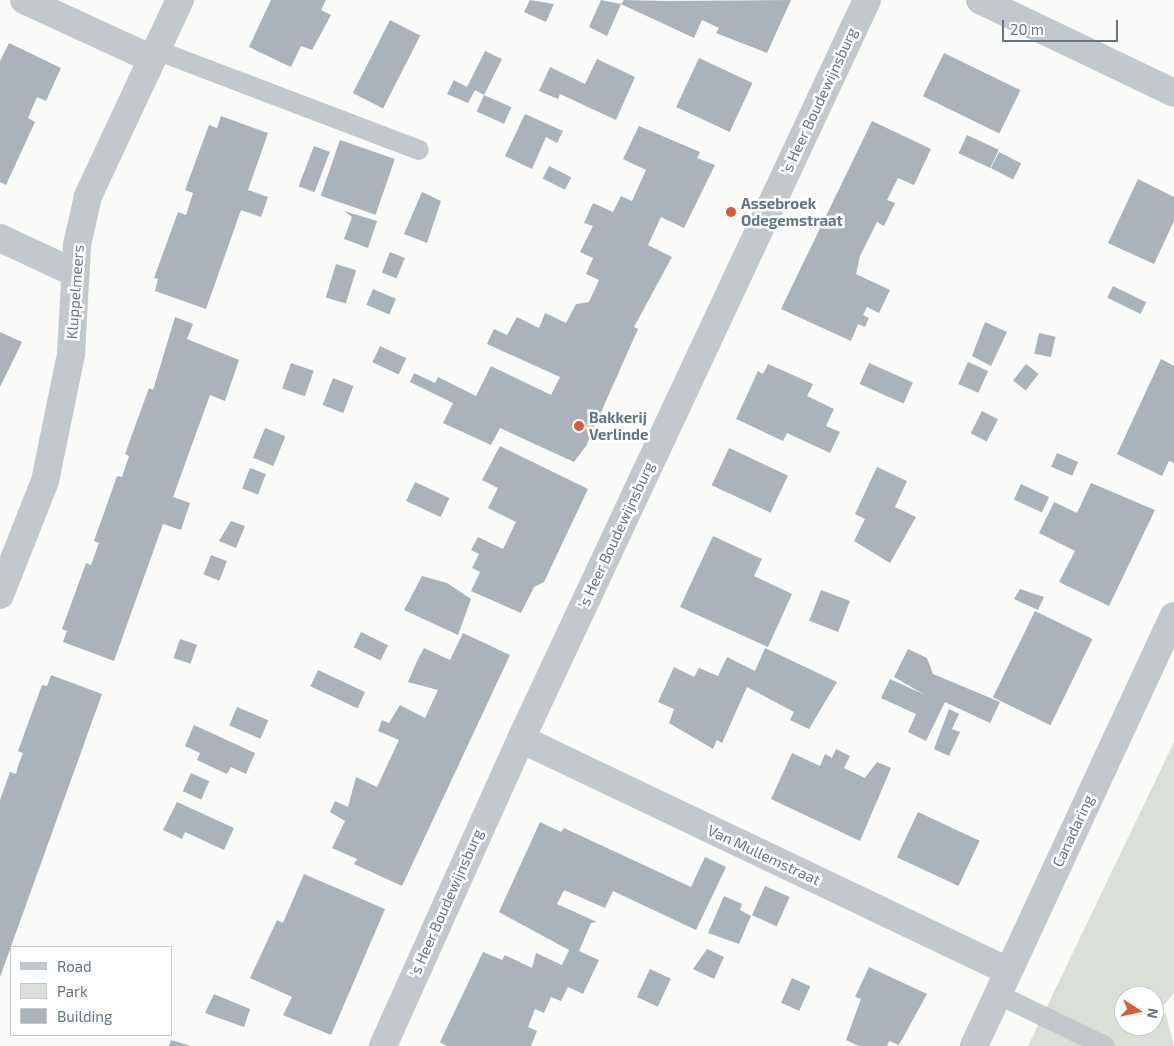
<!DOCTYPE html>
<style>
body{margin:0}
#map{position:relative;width:1174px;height:1046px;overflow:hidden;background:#fafaf8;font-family:"Exo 2",sans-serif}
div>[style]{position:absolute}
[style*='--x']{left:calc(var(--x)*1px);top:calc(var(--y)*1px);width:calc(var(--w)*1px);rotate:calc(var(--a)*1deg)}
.green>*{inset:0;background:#dadfd7}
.building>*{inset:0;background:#aab3b9;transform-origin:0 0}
.lane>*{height:20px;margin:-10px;padding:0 10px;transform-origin:10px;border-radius:10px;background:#c3c8cc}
.street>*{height:28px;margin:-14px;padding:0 14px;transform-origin:14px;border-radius:14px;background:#c3c8cc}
.dots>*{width:14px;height:14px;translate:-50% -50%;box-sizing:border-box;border:2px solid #fff;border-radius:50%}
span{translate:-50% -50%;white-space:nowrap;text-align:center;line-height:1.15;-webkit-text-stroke:5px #fff;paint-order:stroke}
.street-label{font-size:15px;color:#657683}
.poi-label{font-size:15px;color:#657683;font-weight:700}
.left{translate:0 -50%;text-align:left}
.legend{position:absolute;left:10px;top:946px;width:162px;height:90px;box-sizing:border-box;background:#fff;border:1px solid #c1c8cd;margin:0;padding:6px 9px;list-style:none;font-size:15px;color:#657683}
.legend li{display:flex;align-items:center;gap:10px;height:25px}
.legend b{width:25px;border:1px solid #c1c8cd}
.north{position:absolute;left:1114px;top:986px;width:50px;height:50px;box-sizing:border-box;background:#fff;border:1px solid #c1c8cd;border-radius:50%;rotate:100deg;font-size:14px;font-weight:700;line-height:20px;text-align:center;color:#657683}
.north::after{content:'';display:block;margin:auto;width:18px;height:22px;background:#e4572e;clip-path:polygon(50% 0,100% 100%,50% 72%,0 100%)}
.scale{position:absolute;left:1002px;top:20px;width:116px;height:22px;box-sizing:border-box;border:2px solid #657683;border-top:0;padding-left:6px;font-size:15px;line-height:18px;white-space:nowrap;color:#657683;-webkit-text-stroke:4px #fff;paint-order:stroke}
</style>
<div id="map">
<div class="green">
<i style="clip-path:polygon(evenodd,1174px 742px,1174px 993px,1159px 1011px,1166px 1014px,1174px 1046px,1028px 1046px,1174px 742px,1124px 996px,1154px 996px,1154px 1026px,1124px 1026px,1124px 996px)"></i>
</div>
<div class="building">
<i style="clip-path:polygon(271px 0,326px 0,321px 10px,331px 15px,312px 50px,301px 46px,291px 67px,249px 47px)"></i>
<i style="clip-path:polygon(530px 0,554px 4px,546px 22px,524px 12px)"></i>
<i style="clip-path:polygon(601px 0,621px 4px,607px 36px,589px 27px)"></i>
<i style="clip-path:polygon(624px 0,668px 1px,791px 0,767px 53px,716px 33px,719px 28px,702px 20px,694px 38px,621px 4px)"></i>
<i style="left:390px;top:20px;width:34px;height:82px;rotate:27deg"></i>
<i style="clip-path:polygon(9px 43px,61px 68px,46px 101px,37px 97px,28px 118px,35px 122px,6px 185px,0 182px,0 61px)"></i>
<i style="clip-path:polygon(485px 51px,502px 59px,484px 95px,475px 90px,468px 103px,447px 94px,454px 80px,467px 87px)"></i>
<i style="left:944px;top:53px;width:85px;height:48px;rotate:26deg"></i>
<i style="left:699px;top:58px;width:59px;height:54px;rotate:25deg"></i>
<i style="clip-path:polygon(597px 59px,635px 77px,616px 120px,560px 94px,558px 99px,539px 91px,550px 67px,585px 84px)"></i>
<i style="left:484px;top:95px;width:30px;height:18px;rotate:24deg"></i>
<i style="clip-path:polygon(525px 114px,563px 131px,557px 143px,546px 137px,532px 169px,505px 156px)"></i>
<i style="clip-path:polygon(221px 116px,268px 133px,248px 190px,268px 197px,261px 217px,241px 210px,206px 309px,155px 291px,158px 279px,154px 278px,178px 212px,186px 215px,193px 193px,185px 190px,209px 125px,217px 128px)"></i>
<i style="clip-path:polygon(872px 121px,931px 149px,914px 185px,898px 178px,887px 200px,895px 203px,884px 226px,877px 222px,860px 256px,856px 274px,890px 290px,879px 313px,867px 307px,863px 315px,869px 318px,865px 327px,858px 324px,851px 341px,781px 309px)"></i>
<i style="clip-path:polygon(639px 126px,700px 152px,697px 158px,715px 165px,684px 228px,661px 217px,654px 232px,648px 245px,672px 257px,634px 327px,638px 329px,586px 446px,574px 462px,500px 428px,491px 445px,443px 423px,453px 403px,410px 382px,414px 373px,435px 383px,438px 377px,476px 396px,491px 366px,551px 395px,560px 377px,487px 344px,494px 329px,507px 335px,517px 317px,539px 328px,545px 313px,566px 323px,576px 304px,589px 302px,599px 280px,586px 274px,593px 258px,580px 252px,593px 226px,584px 223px,593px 203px,613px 212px,621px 196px,632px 201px,646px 170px,623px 159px)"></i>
<i style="left:967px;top:135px;width:35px;height:20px;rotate:25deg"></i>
<i style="left:340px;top:140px;width:58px;height:59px;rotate:19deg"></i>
<i style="left:314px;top:146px;width:17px;height:43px;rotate:21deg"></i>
<i style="left:999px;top:152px;width:25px;height:18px;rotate:27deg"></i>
<i style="left:549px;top:166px;width:25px;height:14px;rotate:27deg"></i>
<i style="clip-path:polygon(1138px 179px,1174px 197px,1174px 221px,1154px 264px,1108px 243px)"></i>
<i style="clip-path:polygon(422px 192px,441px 201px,427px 243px,404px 234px)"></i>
<i style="clip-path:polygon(344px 211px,377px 221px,368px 248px,344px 239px,352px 217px)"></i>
<i style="left:390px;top:252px;width:16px;height:22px;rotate:22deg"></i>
<i style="left:336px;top:264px;width:21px;height:35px;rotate:17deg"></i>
<i style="left:1113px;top:286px;width:37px;height:13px;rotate:26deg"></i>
<i style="left:373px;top:289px;width:25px;height:17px;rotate:23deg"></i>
<i style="clip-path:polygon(175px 317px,193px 324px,187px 339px,239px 360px,225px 401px,210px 395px,173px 497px,190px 503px,181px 530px,163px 524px,114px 661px,63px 642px,67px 631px,62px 629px,86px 563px,91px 565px,99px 543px,94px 541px,117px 476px,122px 477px,129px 456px,125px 454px,149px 388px,153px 390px)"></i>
<i style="clip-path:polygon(985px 322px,1007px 332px,991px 366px,972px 356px)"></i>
<i style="clip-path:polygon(0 332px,22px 342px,0 387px)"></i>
<i style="left:1039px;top:333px;width:17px;height:21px;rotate:13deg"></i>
<i style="left:380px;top:346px;width:29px;height:18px;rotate:25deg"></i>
<i style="clip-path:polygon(1161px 359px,1174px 366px,1174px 463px,1169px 461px,1162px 476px,1117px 454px)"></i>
<i style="left:968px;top:362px;width:22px;height:24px;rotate:24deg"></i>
<i style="left:291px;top:363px;width:24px;height:27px;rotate:19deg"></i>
<i style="left:869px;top:363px;width:48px;height:23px;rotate:24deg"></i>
<i style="clip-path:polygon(768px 364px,813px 384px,807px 396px,834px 409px,826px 426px,840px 432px,830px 453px,787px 433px,783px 441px,736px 419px,758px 371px,763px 374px)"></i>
<i style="left:1026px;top:364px;width:16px;height:21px;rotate:38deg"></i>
<i style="left:333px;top:378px;width:22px;height:29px;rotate:21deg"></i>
<i style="left:982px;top:411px;width:18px;height:25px;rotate:27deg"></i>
<i style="left:265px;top:428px;width:22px;height:32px;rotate:22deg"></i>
<i style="clip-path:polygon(500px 446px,588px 489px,544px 582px,534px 587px,521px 613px,471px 591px,480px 572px,472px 568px,479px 554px,471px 550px,478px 537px,503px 549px,516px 522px,488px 508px,498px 488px,482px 480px)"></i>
<i style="left:729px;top:448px;width:65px;height:41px;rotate:25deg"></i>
<i style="left:1057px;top:453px;width:23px;height:15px;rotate:23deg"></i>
<i style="clip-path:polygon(877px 467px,907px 481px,895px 507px,916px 517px,890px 563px,854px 541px,865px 519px,855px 514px)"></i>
<i style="left:250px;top:468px;width:17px;height:22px;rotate:21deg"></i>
<i style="left:415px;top:482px;width:38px;height:21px;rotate:25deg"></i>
<i style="clip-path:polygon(1091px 483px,1155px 510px,1109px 606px,1059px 582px,1075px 551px,1039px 533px,1054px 502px,1077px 513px)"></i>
<i style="left:1021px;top:484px;width:31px;height:17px;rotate:25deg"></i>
<i style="clip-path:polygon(231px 521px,245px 526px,236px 548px,219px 541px)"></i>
<i style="clip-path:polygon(713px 536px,762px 559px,754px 576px,792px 594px,768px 647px,680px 607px)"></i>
<i style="left:211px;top:555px;width:17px;height:21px;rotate:21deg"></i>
<i style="clip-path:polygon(422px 576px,447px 583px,471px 599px,458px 635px,404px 610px)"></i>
<i style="clip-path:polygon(1020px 589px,1044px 597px,1038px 610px,1014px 599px)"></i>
<i style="left:821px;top:590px;width:31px;height:33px;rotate:21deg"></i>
<i style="left:1035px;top:611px;width:64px;height:96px;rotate:26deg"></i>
<i style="left:361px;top:632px;width:30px;height:17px;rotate:26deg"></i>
<i style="clip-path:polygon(463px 633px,510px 655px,402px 886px,354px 864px,357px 859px,332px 848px,345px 821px,330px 812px,335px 801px,348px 807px,356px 777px,377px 787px,399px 740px,378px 731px,382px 720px,389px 723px,400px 705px,425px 718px,438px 690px,408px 682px,418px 659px,424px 648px,450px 660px)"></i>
<i style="left:180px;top:639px;width:18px;height:20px;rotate:19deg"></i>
<i style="clip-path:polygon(765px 648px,837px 682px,809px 729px,790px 720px,794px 712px,747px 687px,722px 743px,717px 740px,713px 749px,669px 723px,674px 709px,658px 702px,674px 667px,694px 677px,699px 668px,718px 676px,727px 657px,755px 671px)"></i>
<i style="clip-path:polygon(908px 649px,927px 658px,933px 674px,1000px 702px,990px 723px,945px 702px,926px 741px,908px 732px,916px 714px,881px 698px,890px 679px,925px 695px,894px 677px)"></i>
<i style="left:318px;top:670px;width:52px;height:18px;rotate:25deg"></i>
<i style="clip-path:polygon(51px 675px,102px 694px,0 977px,0 800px,10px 772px,16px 774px,19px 763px,23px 753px,18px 751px,42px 685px,47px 686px)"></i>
<i style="left:237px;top:707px;width:34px;height:20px;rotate:23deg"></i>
<i style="clip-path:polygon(949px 709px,959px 714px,952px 729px,960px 732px,949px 756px,934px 749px)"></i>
<i style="clip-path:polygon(194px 725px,255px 753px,246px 774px,231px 767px,227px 774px,197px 760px,200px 753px,185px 746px)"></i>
<i style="clip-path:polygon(836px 749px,850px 756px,844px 768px,865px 778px,877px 762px,891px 768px,860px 841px,771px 799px,792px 753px,820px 766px,825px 754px,832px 758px)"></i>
<i style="left:191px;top:773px;width:20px;height:20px;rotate:24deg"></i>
<i style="clip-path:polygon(177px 802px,234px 828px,224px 850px,185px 832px,182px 839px,163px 830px)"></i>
<i style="left:918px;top:812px;width:68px;height:50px;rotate:25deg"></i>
<i style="clip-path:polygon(540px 822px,561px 832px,564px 828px,691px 887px,705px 857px,726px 867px,696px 930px,613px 891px,605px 908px,564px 890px,557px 904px,597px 922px,591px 923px,579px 951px,599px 960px,583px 994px,568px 987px,561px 1001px,551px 997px,544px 1013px,535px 1009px,528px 1027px,537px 1031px,531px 1046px,447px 1046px,440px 1042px,483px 952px,502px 960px,505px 955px,532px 968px,536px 953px,562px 965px,569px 950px,499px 912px)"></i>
<i style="clip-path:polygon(304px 874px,385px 909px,331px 1035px,283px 1015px,292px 997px,250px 978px,277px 920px,283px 923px)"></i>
<i style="left:765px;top:886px;width:27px;height:32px;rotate:24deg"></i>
<i style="clip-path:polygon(724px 896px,742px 904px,740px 910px,751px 916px,739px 944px,708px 933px)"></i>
<i style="clip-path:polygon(707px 949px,724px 957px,714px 979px,693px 969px)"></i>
<i style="clip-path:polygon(869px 967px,927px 994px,899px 1045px,889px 1041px,887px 1046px,859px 1046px,846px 1040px,861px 999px,855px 997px)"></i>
<i style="left:650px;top:969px;width:23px;height:31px;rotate:25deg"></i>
<i style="left:792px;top:978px;width:20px;height:27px;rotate:24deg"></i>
<i style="clip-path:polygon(214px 994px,250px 1009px,244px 1027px,205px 1013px)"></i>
<i style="clip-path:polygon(171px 1040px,191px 1046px,169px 1046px)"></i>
</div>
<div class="lane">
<i style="--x:156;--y:50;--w:281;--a:20.8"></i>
<i style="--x:997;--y:994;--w:120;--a:25.7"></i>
</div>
<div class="street">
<i style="--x:24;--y:0;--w:141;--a:24.7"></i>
<i style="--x:980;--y:0;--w:215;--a:25.6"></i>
<i style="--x:0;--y:238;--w:83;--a:25"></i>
<i style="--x:0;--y:595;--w:123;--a:-68.5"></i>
<i style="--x:45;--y:481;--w:130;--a:-78.4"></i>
<i style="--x:71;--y:354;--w:109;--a:-86.8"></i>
<i style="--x:77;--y:245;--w:50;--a:-77.3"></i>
<i style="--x:88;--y:196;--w:217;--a:-64.9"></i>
<i style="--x:521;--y:739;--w:539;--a:25.47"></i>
<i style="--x:383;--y:1046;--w:337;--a:-65.8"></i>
<i style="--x:521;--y:739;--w:816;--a:-64.91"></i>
<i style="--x:974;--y:1046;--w:474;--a:-65.1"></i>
</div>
<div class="dots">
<i style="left:731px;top:212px;background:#e4572e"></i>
<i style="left:579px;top:426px;background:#e4572e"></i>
</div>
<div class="street-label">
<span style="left:819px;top:101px;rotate:-65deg">'s Heer Boudewijnsburg</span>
<span style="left:75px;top:292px;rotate:-86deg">Kluppelmeers</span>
<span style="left:616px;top:535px;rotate:-65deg">'s Heer Boudewijnsburg</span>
<span style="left:1073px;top:831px;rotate:-65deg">Canadaring</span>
<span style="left:764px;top:855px;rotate:25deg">Van Mullemstraat</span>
<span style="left:446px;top:903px;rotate:-66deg">'s Heer Boudewijnsburg</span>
</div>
<div class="poi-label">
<span class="left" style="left:741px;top:212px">Assebroek<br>Odegemstraat</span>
<span class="left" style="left:589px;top:426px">Bakkerij<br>Verlinde</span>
</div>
<ul class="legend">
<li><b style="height:6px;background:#c3c8cc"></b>Road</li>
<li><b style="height:14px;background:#dadfd7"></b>Park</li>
<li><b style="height:14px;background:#aab3b9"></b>Building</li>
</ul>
<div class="north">N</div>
<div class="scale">20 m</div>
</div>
